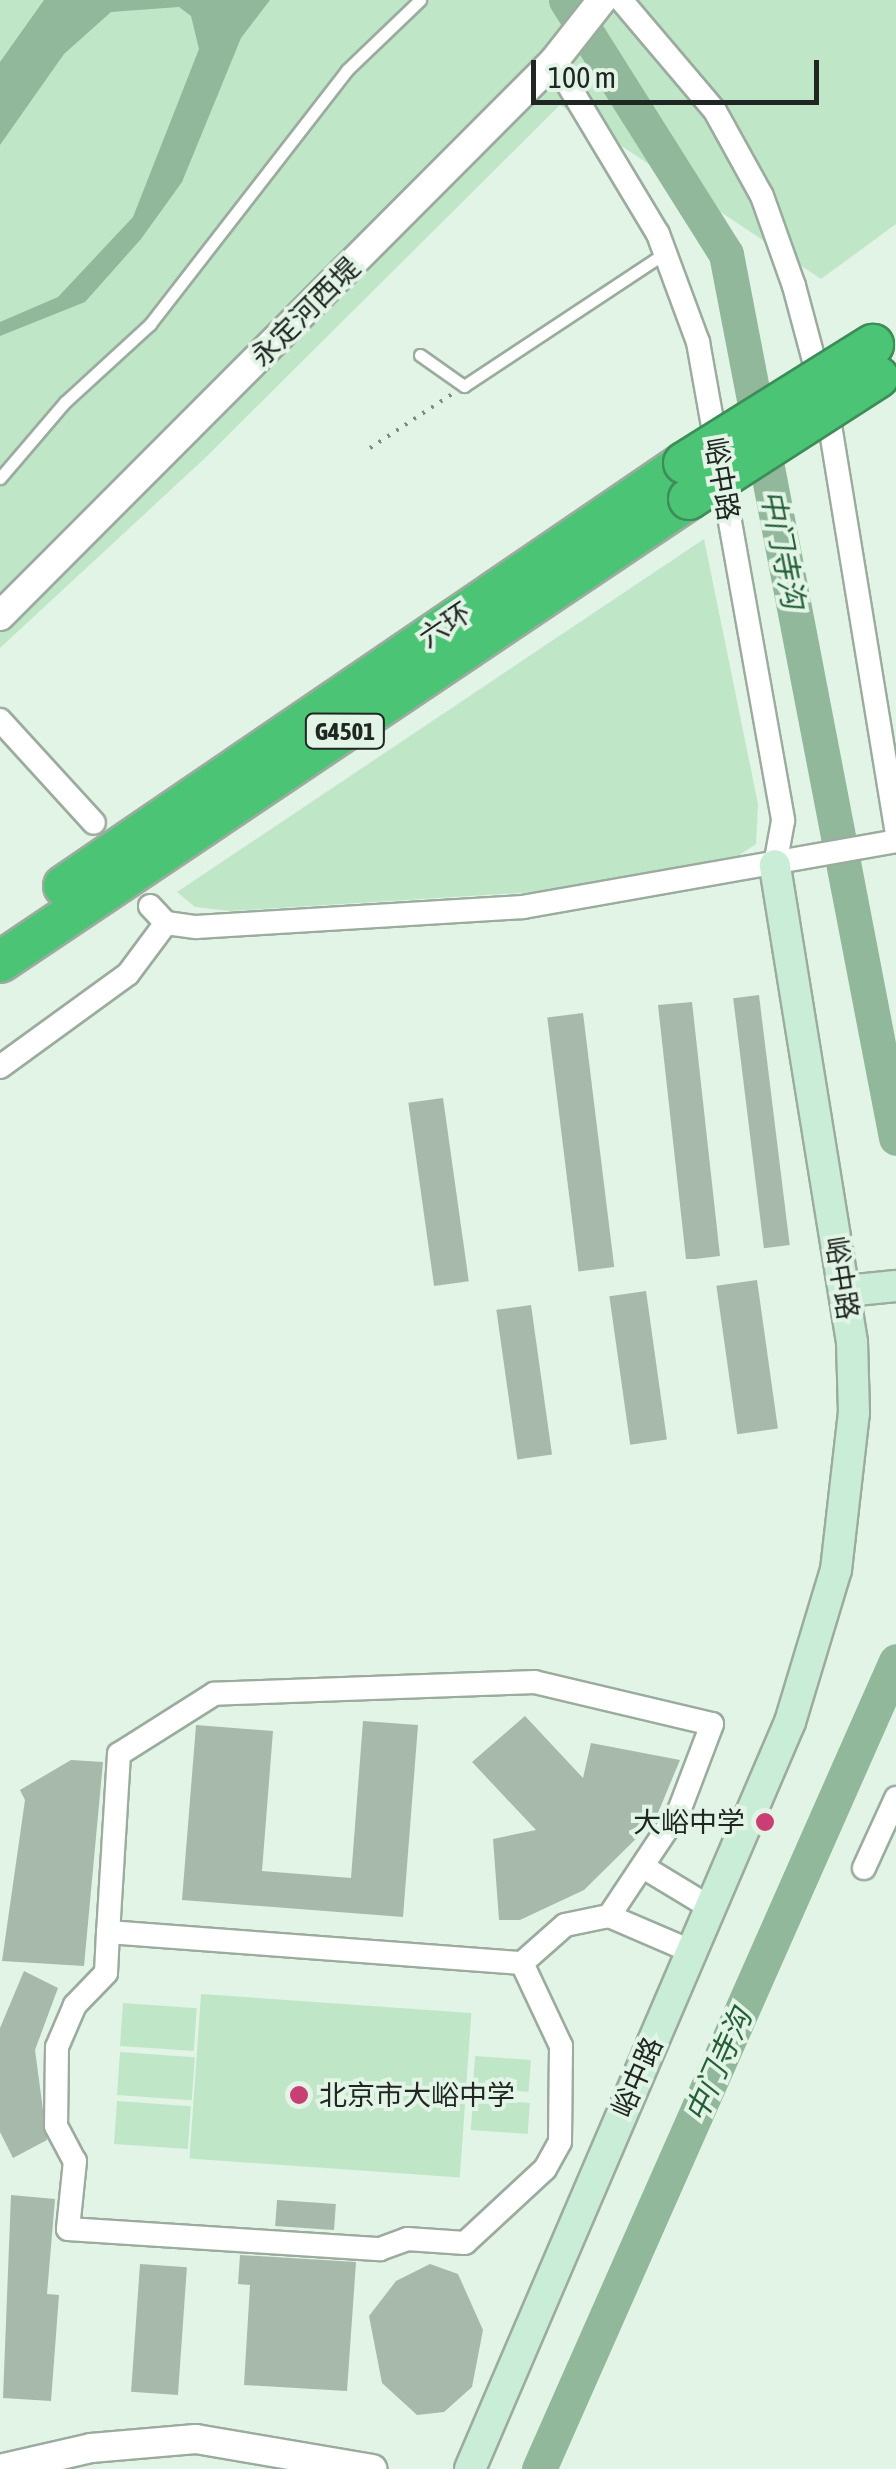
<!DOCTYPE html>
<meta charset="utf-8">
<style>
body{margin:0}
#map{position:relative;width:896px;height:2469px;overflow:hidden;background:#e2f4e6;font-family:"Asap Condensed","Noto Sans SC",sans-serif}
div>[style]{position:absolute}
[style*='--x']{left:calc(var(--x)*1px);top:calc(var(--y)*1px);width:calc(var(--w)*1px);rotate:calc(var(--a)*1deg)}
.green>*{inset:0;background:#c0e6c8;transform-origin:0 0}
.water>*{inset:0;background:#91b89a}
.river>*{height:35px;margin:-17.5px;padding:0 17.5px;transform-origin:17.5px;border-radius:17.5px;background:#91b89a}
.building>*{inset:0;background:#a7b9ab;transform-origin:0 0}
.path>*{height:4px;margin-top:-2px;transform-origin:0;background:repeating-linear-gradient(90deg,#7f8a81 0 2.5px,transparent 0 10.5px)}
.roads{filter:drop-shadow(2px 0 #9bac9f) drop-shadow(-2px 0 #9bac9f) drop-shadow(0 2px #9bac9f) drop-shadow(0 -2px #9bac9f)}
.service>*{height:11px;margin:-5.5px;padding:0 5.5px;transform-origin:5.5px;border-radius:5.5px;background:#fff}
.minor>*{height:22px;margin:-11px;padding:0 11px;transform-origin:11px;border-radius:11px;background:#fff}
.tertiary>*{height:28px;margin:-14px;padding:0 14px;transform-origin:14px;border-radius:14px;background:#fff}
.secondary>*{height:30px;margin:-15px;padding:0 15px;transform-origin:15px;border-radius:15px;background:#c9edd6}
.motorway>*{height:40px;margin:-20px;padding:0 20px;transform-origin:20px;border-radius:20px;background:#4cc475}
.bridges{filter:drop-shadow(2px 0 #3d8d58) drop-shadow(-2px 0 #3d8d58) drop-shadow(0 2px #3d8d58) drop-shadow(0 -2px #3d8d58)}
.motorway-bridge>*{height:40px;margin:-20px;padding:0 20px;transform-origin:20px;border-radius:20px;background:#4cc475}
.dots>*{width:28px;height:28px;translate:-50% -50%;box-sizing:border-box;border:5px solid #e2f4e6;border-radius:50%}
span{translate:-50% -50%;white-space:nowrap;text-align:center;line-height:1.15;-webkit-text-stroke:8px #e2f4e6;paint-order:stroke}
.shield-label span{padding:2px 8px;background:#e2f4e6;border:2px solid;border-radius:8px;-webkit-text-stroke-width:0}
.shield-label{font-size:25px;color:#202621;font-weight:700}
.street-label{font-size:28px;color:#202621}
.poi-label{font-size:28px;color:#202621}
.right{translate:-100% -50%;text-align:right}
.left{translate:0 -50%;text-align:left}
.water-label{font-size:30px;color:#245f37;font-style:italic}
.scale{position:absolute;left:531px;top:60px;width:288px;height:45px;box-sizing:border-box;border:5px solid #202621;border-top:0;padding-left:12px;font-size:30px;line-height:35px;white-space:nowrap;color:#202621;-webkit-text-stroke:8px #e2f4e6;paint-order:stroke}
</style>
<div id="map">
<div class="green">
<i style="clip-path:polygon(0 0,896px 0,896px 224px,821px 279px,560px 105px,204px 459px,0 648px)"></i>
<i style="clip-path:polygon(704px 539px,758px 804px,756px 844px,738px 856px,536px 892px,230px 911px,195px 907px,177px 892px)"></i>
<i style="left:201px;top:1994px;width:271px;height:165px;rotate:4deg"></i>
<i style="left:123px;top:2003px;width:74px;height:43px;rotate:4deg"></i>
<i style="left:120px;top:2052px;width:75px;height:43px;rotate:4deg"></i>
<i style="left:475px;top:2056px;width:56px;height:32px;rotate:4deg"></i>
<i style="left:473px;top:2099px;width:57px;height:31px;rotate:4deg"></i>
<i style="left:117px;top:2101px;width:74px;height:43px;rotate:4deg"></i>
</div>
<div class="water">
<i style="clip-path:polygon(44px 0,270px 0,241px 38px,182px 182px,141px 239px,85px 302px,0 336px,0 322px,58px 297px,133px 217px,199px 49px,191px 16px,179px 7px,111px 12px,64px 54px,0 145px,0 62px)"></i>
</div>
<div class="river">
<i style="--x:566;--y:0;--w:300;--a:57.8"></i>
<i style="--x:726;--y:254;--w:900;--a:79.11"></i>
<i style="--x:539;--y:2469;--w:883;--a:-66.16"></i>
</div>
<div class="building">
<i style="left:759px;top:995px;width:252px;height:26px;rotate:83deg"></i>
<i style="clip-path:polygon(692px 1002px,720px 1256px,695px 1259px,686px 1259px,658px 1005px)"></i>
<i style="left:583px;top:1013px;width:256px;height:36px;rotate:83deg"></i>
<i style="left:443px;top:1098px;width:185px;height:35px;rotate:82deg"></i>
<i style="left:757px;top:1280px;width:150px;height:41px;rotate:82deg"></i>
<i style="left:646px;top:1291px;width:150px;height:37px;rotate:82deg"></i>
<i style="left:531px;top:1305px;width:151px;height:35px;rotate:82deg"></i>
<i style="clip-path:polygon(525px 1716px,583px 1778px,591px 1743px,680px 1760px,655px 1820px,584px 1890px,520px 1920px,499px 1920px,493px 1839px,536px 1830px,472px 1762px)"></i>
<i style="clip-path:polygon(363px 1721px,418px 1725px,403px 1917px,182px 1900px,196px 1725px,273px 1731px,262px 1871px,351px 1878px)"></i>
<i style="clip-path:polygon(71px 1760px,103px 1762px,84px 1966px,2px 1961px,25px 1800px,20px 1790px)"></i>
<i style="clip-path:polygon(24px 1971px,58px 1988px,35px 2050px,47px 2140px,13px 2158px,0 2132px,0 2028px)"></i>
<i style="clip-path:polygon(11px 2195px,55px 2199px,47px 2294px,59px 2295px,51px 2401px,3px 2398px)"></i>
<i style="left:277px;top:2200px;width:59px;height:26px;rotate:4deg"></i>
<i style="clip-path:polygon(240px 2255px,356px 2262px,347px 2391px,244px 2385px,250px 2285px,238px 2284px)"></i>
<i style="left:140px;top:2264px;width:47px;height:128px;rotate:4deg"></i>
<i style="clip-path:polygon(430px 2264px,458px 2274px,483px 2330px,472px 2387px,444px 2412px,417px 2415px,382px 2383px,369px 2316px,396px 2281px)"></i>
</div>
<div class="path">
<i style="--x:370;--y:448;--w:98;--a:-33.4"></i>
</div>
<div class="roads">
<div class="service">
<i style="--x:420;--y:355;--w:54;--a:35.2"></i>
<i style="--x:464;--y:386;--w:241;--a:-33.5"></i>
<i style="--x:0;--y:478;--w:100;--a:-49.5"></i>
<i style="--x:65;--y:402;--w:115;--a:-42.5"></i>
<i style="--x:150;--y:324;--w:321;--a:-52.2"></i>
<i style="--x:347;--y:70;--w:101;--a:-43.8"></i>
</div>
<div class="minor">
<i style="--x:621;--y:0;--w:145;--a:49.7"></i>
<i style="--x:715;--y:111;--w:97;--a:61.1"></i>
<i style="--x:762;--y:196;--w:96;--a:70.4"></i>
<i style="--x:794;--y:286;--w:131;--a:75"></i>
<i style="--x:828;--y:413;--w:421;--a:80.7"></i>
<i style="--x:554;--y:61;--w:202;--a:59"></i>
<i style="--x:658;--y:234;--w:115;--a:69.7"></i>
<i style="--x:698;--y:342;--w:486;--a:79.9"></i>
<i style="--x:783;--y:821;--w:45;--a:100.3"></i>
<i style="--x:0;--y:720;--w:139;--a:47.6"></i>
<i style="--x:150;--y:906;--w:23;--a:47"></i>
<i style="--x:166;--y:923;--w:30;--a:8"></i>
<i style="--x:196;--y:927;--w:328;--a:-3.5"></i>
<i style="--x:523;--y:907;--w:379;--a:-10"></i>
<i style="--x:0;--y:1067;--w:158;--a:-36"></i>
<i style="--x:128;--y:974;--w:64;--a:-53.3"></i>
<i style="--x:645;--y:1868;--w:77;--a:31.2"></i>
<i style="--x:864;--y:1868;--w:77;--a:-65.4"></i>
<i style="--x:609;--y:1916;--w:126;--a:-56.3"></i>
<i style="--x:679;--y:1811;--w:93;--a:-69.2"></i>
<i style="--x:712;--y:1724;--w:182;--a:-166.7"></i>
<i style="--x:535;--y:1682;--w:321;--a:177.9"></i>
<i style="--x:214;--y:1694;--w:112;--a:147.7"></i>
<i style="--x:119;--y:1754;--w:178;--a:93.5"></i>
<i style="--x:108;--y:1932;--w:415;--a:4.3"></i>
<i style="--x:522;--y:1963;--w:57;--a:-41.5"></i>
<i style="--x:565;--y:1925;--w:45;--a:-11.6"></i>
<i style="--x:609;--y:1916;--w:91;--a:23.2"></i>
<i style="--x:108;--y:1932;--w:41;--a:92.8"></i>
<i style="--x:106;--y:1973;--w:45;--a:134.1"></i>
<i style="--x:75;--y:2005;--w:46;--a:113.2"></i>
<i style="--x:57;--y:2047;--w:79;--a:90.7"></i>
<i style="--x:56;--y:2126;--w:40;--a:62"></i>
<i style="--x:75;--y:2161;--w:68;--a:95.9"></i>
<i style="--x:68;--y:2229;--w:313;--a:3.7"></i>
<i style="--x:380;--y:2249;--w:29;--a:-20"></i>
<i style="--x:407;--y:2239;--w:58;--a:3.9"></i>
<i style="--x:465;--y:2243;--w:109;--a:-42.8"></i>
<i style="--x:545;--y:2169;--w:31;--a:-61"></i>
<i style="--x:560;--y:2142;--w:96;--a:-89.4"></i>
<i style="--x:561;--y:2046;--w:92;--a:-115.2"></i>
</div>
<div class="tertiary">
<i style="--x:0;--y:616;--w:784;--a:-45.05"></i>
<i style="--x:554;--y:61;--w:78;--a:-51.8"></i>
<i style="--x:0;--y:2469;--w:93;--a:-13"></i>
<i style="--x:91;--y:2448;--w:105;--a:-4.9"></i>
<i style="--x:196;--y:2439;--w:179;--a:9.7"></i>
</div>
<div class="secondary">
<i style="--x:846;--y:1291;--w:50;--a:-5.7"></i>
<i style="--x:470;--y:2469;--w:813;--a:-66.81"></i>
<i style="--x:790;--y:1722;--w:159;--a:-73.2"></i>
<i style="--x:836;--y:1570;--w:158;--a:-83.5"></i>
<i style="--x:854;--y:1413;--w:71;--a:-91.6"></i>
<i style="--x:852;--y:1342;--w:483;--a:-99.2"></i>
</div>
<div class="motorway">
<i style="--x:64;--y:886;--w:751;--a:-34.3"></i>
<i style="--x:0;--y:962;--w:830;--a:-33.9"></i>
</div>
</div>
<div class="bridges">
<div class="motorway-bridge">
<i style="--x:684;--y:463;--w:223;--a:-32"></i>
<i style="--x:689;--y:499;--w:225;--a:-32.8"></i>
</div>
</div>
<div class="dots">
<i style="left:765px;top:1822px;background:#c93e73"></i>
<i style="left:299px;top:2095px;background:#c93e73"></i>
</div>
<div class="shield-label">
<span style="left:345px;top:731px">G4501</span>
</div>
<div class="street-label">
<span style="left:305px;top:312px;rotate:-45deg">永定河西堤</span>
<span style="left:722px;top:479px;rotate:80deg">峪中路</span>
<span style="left:445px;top:625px;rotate:-34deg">六环</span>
<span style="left:842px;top:1278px;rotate:81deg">峪中路</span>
<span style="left:637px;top:2077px;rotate:-66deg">峪中路</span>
</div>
<div class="poi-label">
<span class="right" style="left:745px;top:1822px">大峪中学</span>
<span class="left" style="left:319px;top:2095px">北京市大峪中学</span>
</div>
<div class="water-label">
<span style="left:783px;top:549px;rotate:79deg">中门寺沟</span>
<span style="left:718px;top:2065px;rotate:-66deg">中门寺沟</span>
</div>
<div class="scale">100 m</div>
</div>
